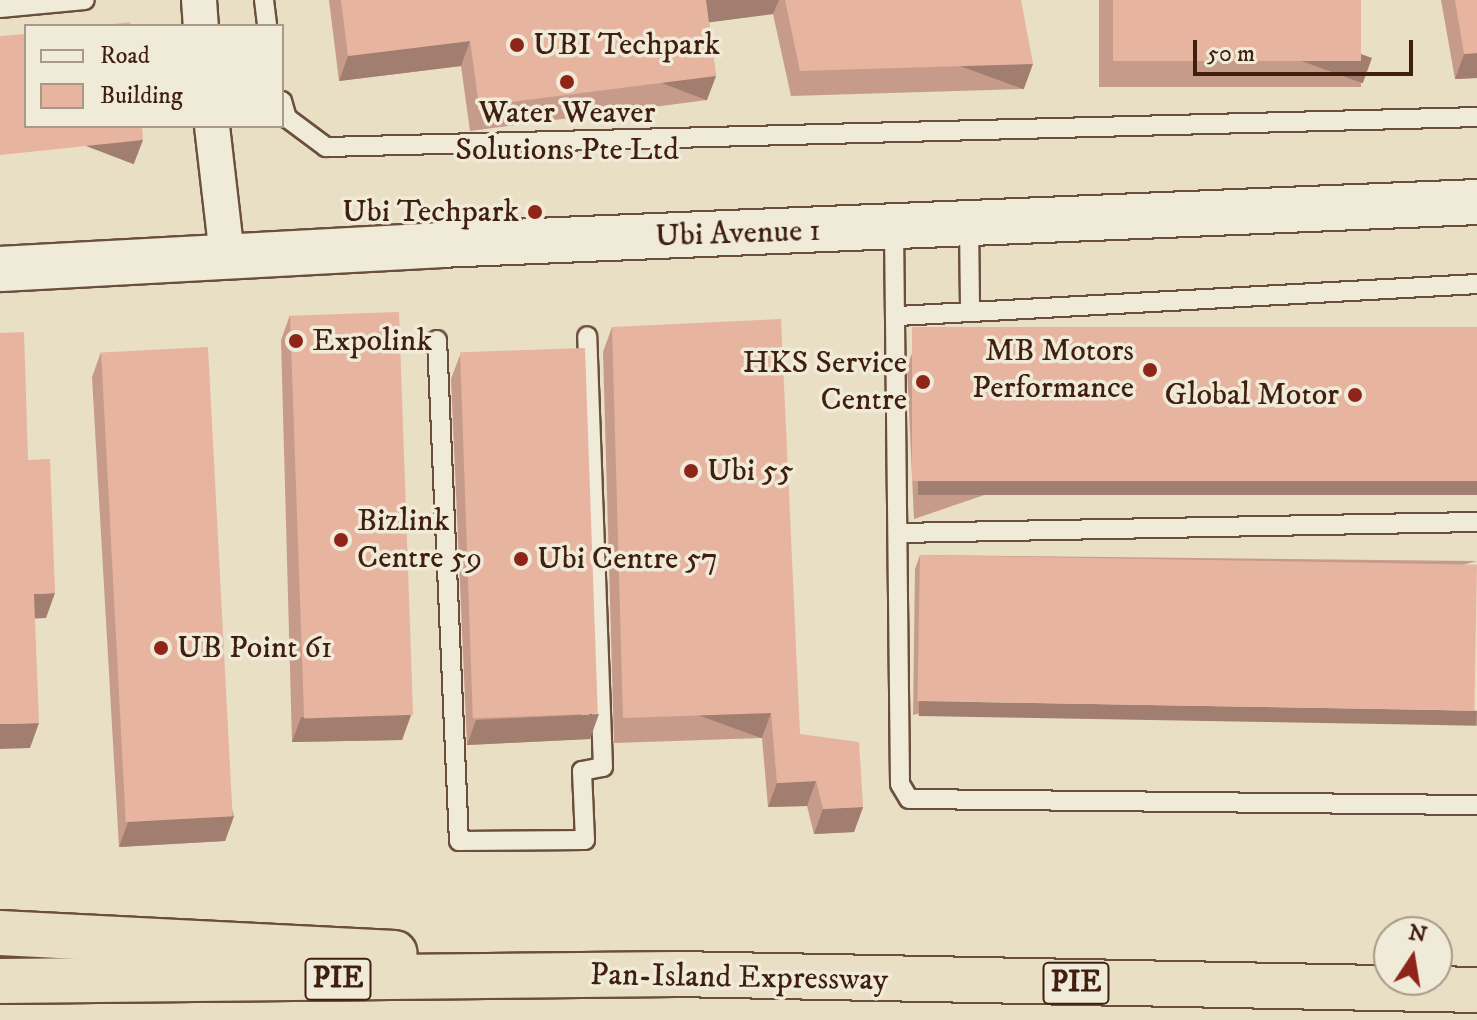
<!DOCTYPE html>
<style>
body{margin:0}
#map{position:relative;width:1477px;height:1020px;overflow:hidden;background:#e8dfc5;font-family:"IM FELL DW Pica",serif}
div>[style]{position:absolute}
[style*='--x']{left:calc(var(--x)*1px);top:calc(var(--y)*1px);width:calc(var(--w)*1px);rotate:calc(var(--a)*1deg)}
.roads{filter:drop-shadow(2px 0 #6b4f3c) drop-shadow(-2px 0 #6b4f3c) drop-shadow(0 2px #6b4f3c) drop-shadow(0 -2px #6b4f3c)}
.lane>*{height:18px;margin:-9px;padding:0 9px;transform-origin:9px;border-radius:9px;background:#f0ead9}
.street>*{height:34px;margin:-17px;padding:0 17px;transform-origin:17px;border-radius:17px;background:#f0ead9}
.secondary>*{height:44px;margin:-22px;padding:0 22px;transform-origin:22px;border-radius:22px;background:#f0ead9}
.highway>*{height:44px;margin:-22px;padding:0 22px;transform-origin:22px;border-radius:22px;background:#e8dfc5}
.wall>*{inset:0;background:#c79b8a;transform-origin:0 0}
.shaded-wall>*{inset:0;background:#a27e70;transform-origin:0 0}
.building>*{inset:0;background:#e7b4a0;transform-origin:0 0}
.dots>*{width:22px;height:22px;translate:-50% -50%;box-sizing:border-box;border:4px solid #f0ead9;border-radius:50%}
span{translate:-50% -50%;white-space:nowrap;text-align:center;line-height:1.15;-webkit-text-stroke:7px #f0ead9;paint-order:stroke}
.shield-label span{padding:2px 6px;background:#f0ead9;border:2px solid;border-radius:6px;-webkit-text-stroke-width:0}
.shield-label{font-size:30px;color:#411f0f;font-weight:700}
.poi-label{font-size:32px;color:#411f0f}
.left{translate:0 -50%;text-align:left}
.right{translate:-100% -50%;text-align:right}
.street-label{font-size:32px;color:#411f0f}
.legend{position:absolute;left:24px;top:24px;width:260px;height:104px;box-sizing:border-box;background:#f0ead9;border:2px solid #a98;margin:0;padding:10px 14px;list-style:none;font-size:24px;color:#411f0f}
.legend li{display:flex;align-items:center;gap:16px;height:40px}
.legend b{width:40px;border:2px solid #a98}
.north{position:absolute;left:1373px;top:916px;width:80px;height:80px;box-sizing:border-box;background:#f0ead9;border:2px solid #a98;border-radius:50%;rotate:12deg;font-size:22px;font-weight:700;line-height:32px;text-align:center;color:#411f0f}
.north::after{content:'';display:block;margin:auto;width:28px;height:36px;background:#8f2418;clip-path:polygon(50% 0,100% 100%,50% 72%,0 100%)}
.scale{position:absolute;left:1193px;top:40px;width:220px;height:36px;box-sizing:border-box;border:4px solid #411f0f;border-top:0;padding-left:10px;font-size:24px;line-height:28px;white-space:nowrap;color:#411f0f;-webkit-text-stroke:6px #f0ead9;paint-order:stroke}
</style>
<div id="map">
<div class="roads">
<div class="lane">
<i style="--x:264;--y:0;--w:26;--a:83"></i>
<i style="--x:0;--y:8;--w:85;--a:-5.4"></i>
<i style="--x:282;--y:101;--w:18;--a:74"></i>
<i style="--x:287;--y:118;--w:49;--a:36.6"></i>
<i style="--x:326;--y:147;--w:1151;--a:-1.49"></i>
<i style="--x:969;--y:223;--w:88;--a:89.3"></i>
<i style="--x:894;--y:228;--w:556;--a:89.38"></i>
<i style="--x:900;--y:784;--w:17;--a:59"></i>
<i style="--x:909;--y:799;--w:568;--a:0.61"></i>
<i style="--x:898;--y:316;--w:580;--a:-3.16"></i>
<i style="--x:437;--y:340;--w:501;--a:87.49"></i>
<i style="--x:459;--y:841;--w:126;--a:-0.5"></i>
<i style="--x:585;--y:840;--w:69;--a:-92.5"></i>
<i style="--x:582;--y:771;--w:21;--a:-11"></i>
<i style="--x:603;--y:767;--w:431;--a:-92.1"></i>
<i style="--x:898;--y:533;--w:579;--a:-1.09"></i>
</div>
<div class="street">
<i style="--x:199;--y:0;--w:26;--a:86"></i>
<i style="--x:212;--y:126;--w:130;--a:83.4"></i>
</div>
<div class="secondary">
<i style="--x:0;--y:269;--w:440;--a:-3.1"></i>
<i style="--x:439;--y:245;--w:1039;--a:-2.37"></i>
</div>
<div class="highway">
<i style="--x:0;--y:933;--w:395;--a:2.9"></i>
<i style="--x:0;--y:981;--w:676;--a:-0.59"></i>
<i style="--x:676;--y:974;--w:801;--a:1.14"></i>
</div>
</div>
<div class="wall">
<i style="clip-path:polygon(329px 0,1021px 0,1024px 89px,791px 96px,773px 14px,709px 22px,716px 76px,707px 100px,470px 131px,461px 66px,339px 81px)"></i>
<i style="left:1099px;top:0;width:262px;height:87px"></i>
<i style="clip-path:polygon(1441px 0,1477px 0,1477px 78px,1455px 79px)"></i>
<i style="clip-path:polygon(290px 315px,411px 715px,402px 740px,292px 742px,281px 340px)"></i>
<i style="clip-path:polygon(612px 327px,800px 734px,863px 807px,854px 832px,814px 834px,807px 806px,768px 807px,762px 738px,614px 743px,603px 352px)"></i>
<i style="clip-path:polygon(1477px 327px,914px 519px,907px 366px,913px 351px)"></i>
<i style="clip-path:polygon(101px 352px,234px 816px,225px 841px,119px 847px,92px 377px)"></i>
<i style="clip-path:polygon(460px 355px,590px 739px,467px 745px,451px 379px)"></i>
<i style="clip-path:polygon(920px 555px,1477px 561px,913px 715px,915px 569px)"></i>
</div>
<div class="shaded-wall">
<i style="clip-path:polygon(706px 0,779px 0,773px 14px,697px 24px)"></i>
<i style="clip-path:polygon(470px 41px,461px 66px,339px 81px,348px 56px)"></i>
<i style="clip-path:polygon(1477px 53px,1477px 78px,1455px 79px,1464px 54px)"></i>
<i style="left:1372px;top:58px;width:27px;height:246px;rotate:110deg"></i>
<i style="left:1033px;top:64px;width:27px;height:233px;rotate:110deg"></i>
<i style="left:716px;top:76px;width:26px;height:239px;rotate:111deg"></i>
<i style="left:143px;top:140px;width:26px;height:144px;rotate:111deg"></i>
<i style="left:1477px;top:481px;width:14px;height:559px;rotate:90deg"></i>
<i style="clip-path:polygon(55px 593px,46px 618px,25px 619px,34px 594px)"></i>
<i style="left:919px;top:701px;width:558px;height:15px;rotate:1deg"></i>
<i style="left:771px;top:713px;width:27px;height:148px;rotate:110deg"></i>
<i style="clip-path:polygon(599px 714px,590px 739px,467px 745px,476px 720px)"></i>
<i style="clip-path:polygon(411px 715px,402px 740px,292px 742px,301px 717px)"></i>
<i style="clip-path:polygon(39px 723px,30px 748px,0 749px,0 724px)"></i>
<i style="clip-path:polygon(816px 781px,807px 806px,768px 807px,777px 783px)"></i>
<i style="clip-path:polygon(863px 807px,854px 832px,814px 834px,823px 809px)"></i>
<i style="clip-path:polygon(234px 816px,225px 841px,119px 847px,128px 822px)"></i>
</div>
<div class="building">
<i style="clip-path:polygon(341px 0,706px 0,716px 76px,479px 106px,470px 41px,348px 56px)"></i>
<i style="clip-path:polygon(785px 0,1021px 0,1033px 64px,800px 71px)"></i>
<i style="left:1113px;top:0;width:248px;height:61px"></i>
<i style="clip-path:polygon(1455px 0,1477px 0,1477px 53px,1464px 54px)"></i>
<i style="clip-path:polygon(130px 22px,131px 26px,97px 26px)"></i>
<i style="clip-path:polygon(26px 34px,26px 126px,142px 126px,143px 140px,0 155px,0 36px)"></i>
<i style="left:399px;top:312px;width:403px;height:109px;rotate:88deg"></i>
<i style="clip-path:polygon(781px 319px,800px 734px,859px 742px,863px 807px,823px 809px,816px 781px,777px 783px,771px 713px,623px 718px,612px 327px)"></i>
<i style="left:1477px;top:327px;width:154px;height:565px;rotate:90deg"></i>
<i style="clip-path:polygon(24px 332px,28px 460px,50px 459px,55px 593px,34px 594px,39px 723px,0 724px,0 333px)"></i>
<i style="left:208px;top:347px;width:470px;height:107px;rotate:87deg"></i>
<i style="left:585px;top:348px;width:366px;height:125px;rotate:88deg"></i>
<i style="left:920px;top:555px;width:557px;height:146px;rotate:1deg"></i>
</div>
<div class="dots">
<i style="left:517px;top:45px;background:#8f2418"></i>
<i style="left:567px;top:82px;background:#8f2418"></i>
<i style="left:535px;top:212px;background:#8f2418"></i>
<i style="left:296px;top:341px;background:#8f2418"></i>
<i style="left:1150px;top:370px;background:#8f2418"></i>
<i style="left:923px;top:382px;background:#8f2418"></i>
<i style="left:1355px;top:395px;background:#8f2418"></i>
<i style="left:691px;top:471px;background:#8f2418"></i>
<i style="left:341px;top:540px;background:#8f2418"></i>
<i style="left:521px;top:559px;background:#8f2418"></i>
<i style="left:161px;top:648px;background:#8f2418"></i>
</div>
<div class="shield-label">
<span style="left:338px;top:979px">PIE</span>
<span style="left:1076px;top:983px">PIE</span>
</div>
<div class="poi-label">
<span class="left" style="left:533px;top:45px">UBI Techpark</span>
<span style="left:567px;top:132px">Water Weaver<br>Solutions Pte Ltd</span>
<span class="right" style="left:519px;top:212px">Ubi Techpark</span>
<span class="left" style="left:312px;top:341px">Expolink</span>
<span class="right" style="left:1134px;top:370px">MB Motors<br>Performance</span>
<span class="right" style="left:907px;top:382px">HKS Service<br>Centre</span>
<span class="right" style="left:1339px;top:395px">Global Motor</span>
<span class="left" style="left:707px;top:471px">Ubi 55</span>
<span class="left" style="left:357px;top:540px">Bizlink<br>Centre 59</span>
<span class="left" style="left:537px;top:559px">Ubi Centre 57</span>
<span class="left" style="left:177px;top:648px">UB Point 61</span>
</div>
<div class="street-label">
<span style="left:738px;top:234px;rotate:-2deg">Ubi Avenue 1</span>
<span style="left:739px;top:978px;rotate:1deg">Pan-Island Expressway</span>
</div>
<ul class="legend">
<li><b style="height:10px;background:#f0ead9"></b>Road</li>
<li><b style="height:22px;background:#e7b4a0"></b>Building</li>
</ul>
<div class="north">N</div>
<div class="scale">50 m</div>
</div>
